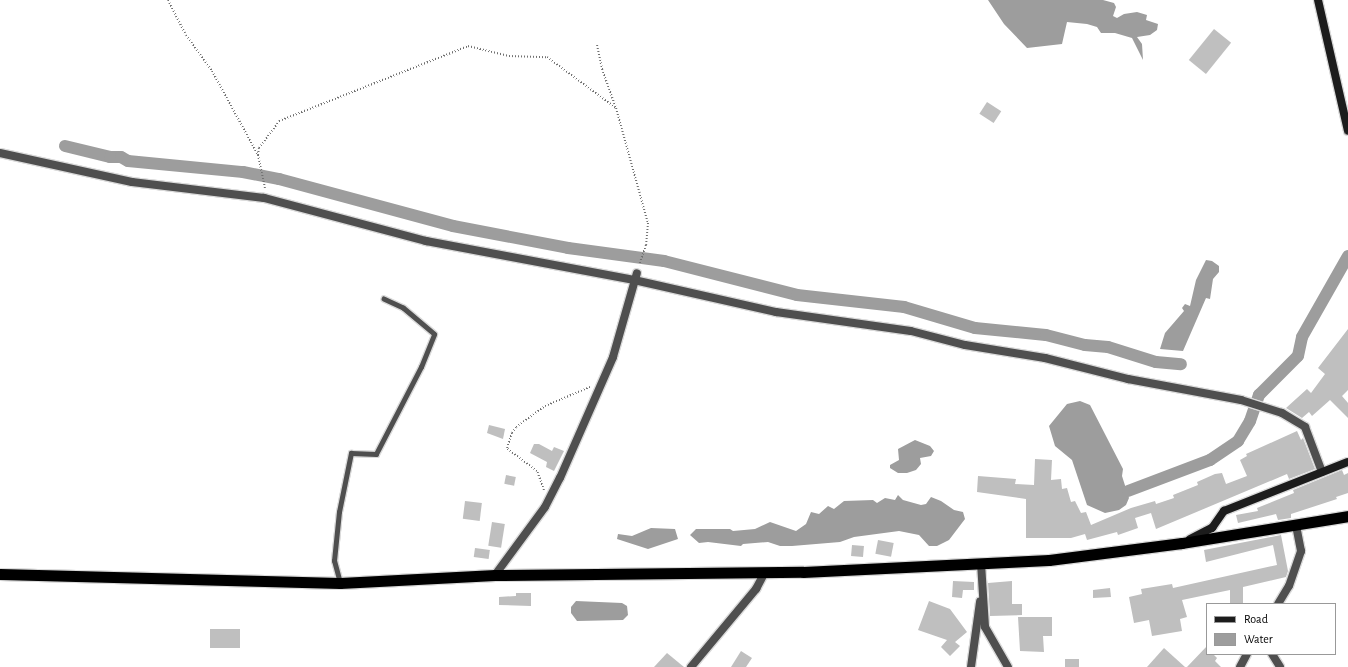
<!DOCTYPE html>
<style>
body{margin:0}
#map{position:relative;width:1348px;height:667px;overflow:hidden;background:#fff;font-family:"Alegreya Sans",sans-serif}
div>[style]{position:absolute}
[style*='--x']{left:calc(var(--x)*1px);top:calc(var(--y)*1px);width:calc(var(--w)*1px);rotate:calc(var(--a)*1deg)}
.water>*{inset:0;background:#9d9d9d}
.canal>*{height:12px;margin:-6px;padding:0 6px;transform-origin:6px;border-radius:6px;background:#9d9d9d}
.building>*{inset:0;background:#bfbfbf;transform-origin:0 0}
.path>*{height:2px;margin-top:-1px;transform-origin:0;background:repeating-linear-gradient(90deg,#717171 0 1px,transparent 0 3px)}
.roads{filter:drop-shadow(1px 0 #dbdbdb) drop-shadow(-1px 0 #dbdbdb) drop-shadow(0 1px #dbdbdb) drop-shadow(0 -1px #dbdbdb)}
.service>*{height:4.5px;margin:-2.25px;padding:0 2.25px;transform-origin:2.25px;border-radius:2.25px;background:#4f4f4f}
.minor>*{height:8px;margin:-4px;padding:0 4px;transform-origin:4px;border-radius:4px;background:#4f4f4f}
.secondary>*{height:8px;margin:-4px;padding:0 4px;transform-origin:4px;border-radius:4px;background:#1c1c1c}
.trunk>*{height:11px;margin:-5.5px;padding:0 5.5px;transform-origin:5.5px;border-radius:5.5px;background:#000}
span{translate:-50% -50%;white-space:nowrap;text-align:center;line-height:1.15;-webkit-text-stroke:3px #fff;paint-order:stroke}
.legend{position:absolute;left:1206px;top:603px;width:130px;height:52px;box-sizing:border-box;background:#fff;border:1px solid #999;margin:0;padding:5px 7px;list-style:none;font-size:12px;color:#000}
.legend li{display:flex;align-items:center;gap:8px;height:20px}
.legend b{width:20px;border:1px solid #999}
</style>
<div id="map">
<div class="water">
<i style="clip-path:polygon(988px 0,1103px 0,1114px 3px,1116px 7px,1113px 16px,1117px 18px,1124px 14px,1137px 12px,1147px 15px,1146px 20px,1158px 24px,1157px 30px,1150px 35px,1137px 37px,1142px 44px,1143px 60px,1132px 38px,1115px 33px,1101px 33px,1097px 27px,1087px 24px,1067px 22px,1062px 44px,1027px 48px,1004px 24px)"></i>
<i style="clip-path:polygon(1206px 260px,1212px 261px,1219px 266px,1219px 272px,1213px 279px,1210px 299px,1206px 298px,1183px 351px,1160px 349px,1165px 333px,1184px 311px,1182px 308px,1185px 304px,1190px 306px,1196px 280px)"></i>
<i style="clip-path:polygon(1080px 401px,1090px 405px,1123px 469px,1122px 476px,1129px 498px,1126px 505px,1119px 510px,1105px 513px,1087px 505px,1072px 460px,1055px 446px,1049px 426px,1067px 404px)"></i>
<i style="clip-path:polygon(915px 440px,930px 446px,934px 451px,931px 456px,920px 458px,921px 464px,916px 470px,907px 473px,898px 473px,890px 468px,890px 465px,899px 460px,898px 449px)"></i>
<i style="clip-path:polygon(898px 495px,903px 500px,921px 505px,926px 504px,931px 497px,941px 501px,954px 510px,963px 512px,965px 519px,949px 540px,937px 546px,929px 546px,919px 535px,899px 531px,854px 537px,840px 542px,792px 546px,780px 546px,768px 542px,743px 544px,741px 546px,708px 542px,699px 543px,690px 535px,696px 529px,730px 529px,733px 531px,755px 529px,770px 522px,796px 531px,806px 524px,811px 512px,819px 514px,828px 506px,834px 509px,844px 501px,873px 500px,877px 503px,885px 498px,895px 500px)"></i>
<i style="clip-path:polygon(651px 528px,675px 529px,678px 539px,648px 549px,617px 539px,618px 534px,632px 536px)"></i>
<i style="clip-path:polygon(576px 601px,622px 603px,627px 606px,628px 615px,623px 620px,577px 621px,571px 613px,571px 607px)"></i>
</div>
<div class="canal">
<i style="--x:65;--y:146;--w:46;--a:13.7"></i>
<i style="--x:110;--y:157;--w:11;--a:0"></i>
<i style="--x:121;--y:157;--w:8;--a:30"></i>
<i style="--x:128;--y:161;--w:116;--a:5.5"></i>
<i style="--x:243;--y:172;--w:37;--a:11"></i>
<i style="--x:279;--y:179;--w:180;--a:15.1"></i>
<i style="--x:453;--y:226;--w:117;--a:10.8"></i>
<i style="--x:568;--y:248;--w:97;--a:7.7"></i>
<i style="--x:664;--y:261;--w:137;--a:14.3"></i>
<i style="--x:797;--y:295;--w:108;--a:6.4"></i>
<i style="--x:904;--y:307;--w:74;--a:16.5"></i>
<i style="--x:975;--y:328;--w:71;--a:5.6"></i>
<i style="--x:1046;--y:335;--w:40;--a:14.4"></i>
<i style="--x:1085;--y:345;--w:23;--a:5"></i>
<i style="--x:1108;--y:347;--w:50;--a:17.4"></i>
<i style="--x:1156;--y:362;--w:25;--a:5"></i>
<i style="--x:1128;--y:491;--w:88;--a:-20.7"></i>
<i style="--x:1210;--y:460;--w:34;--a:-34"></i>
<i style="--x:1238;--y:441;--w:23;--a:-59"></i>
<i style="--x:1250;--y:421;--w:28;--a:-71"></i>
<i style="--x:1259;--y:395;--w:55;--a:-45"></i>
<i style="--x:1298;--y:356;--w:19;--a:-78"></i>
<i style="--x:1302;--y:337;--w:93;--a:-60.4"></i>
</div>
<div class="building">
<i style="left:1214px;top:29px;width:22px;height:40px;rotate:39deg"></i>
<i style="left:987px;top:102px;width:17px;height:14px;rotate:33deg"></i>
<i style="clip-path:polygon(1348px 329px,1348px 390px,1342px 396px,1348px 403px,1348px 418px,1330px 400px,1312px 416px,1309px 412px,1302px 418px,1286px 408px,1307px 389px,1311px 393px,1325px 374px,1318px 368px)"></i>
<i style="clip-path:polygon(489px 425px,505px 429px,503px 439px,487px 433px)"></i>
<i style="clip-path:polygon(1297px 431px,1301px 440px,1303px 438px,1315px 469px,1289px 479px,1287px 474px,1156px 529px,1151px 513px,1135px 518px,1138px 528px,1118px 535px,1117px 532px,1087px 540px,1085px 534px,1071px 538px,1026px 538px,1026px 499px,977px 492px,978px 476px,1016px 479px,1015px 484px,1034px 485px,1035px 459px,1052px 460px,1051px 480px,1061px 479px,1062px 489px,1067px 488px,1071px 502px,1075px 501px,1081px 513px,1086px 512px,1091px 525px,1131px 508px,1155px 501px,1156px 504px,1174px 498px,1173px 495px,1198px 485px,1197px 482px,1215px 474px,1222px 473px,1226px 484px,1247px 476px,1240px 460px,1247px 456px,1246px 454px)"></i>
<i style="clip-path:polygon(534px 444px,539px 444px,552px 451px,554px 447px,564px 451px,554px 471px,546px 467px,547px 462px,530px 453px)"></i>
<i style="clip-path:polygon(1342px 470px,1344px 475px,1348px 473px,1348px 493px,1336px 497px,1337px 499px,1291px 514px,1291px 518px,1278px 520px,1276px 514px,1238px 523px,1236px 515px,1258px 511px,1257px 508px,1294px 493px,1293px 490px)"></i>
<i style="left:506px;top:475px;width:10px;height:9px;rotate:11deg"></i>
<i style="left:465px;top:501px;width:17px;height:18px;rotate:7deg"></i>
<i style="left:492px;top:522px;width:13px;height:24px;rotate:9deg"></i>
<i style="clip-path:polygon(1281px 535px,1288px 571px,1286px 577px,1243px 587px,1243px 604px,1230px 604px,1230px 590px,1182px 600px,1187px 617px,1180px 619px,1182px 631px,1152px 636px,1149px 620px,1134px 623px,1129px 597px,1142px 594px,1141px 589px,1172px 584px,1173px 588px,1277px 565px,1273px 545px,1206px 562px,1204px 550px)"></i>
<i style="left:878px;top:540px;width:16px;height:14px;rotate:11deg"></i>
<i style="left:852px;top:545px;width:12px;height:11px;rotate:5deg"></i>
<i style="left:475px;top:548px;width:15px;height:9px;rotate:8deg"></i>
<i style="clip-path:polygon(953px 581px,974px 582px,974px 590px,963px 590px,962px 598px,952px 597px)"></i>
<i style="clip-path:polygon(1012px 581px,1012px 604px,1022px 604px,1022px 615px,990px 616px,988px 583px)"></i>
<i style="clip-path:polygon(1110px 588px,1111px 597px,1093px 598px,1093px 590px)"></i>
<i style="clip-path:polygon(516px 593px,531px 593px,531px 606px,499px 605px,499px 597px,516px 596px)"></i>
<i style="clip-path:polygon(929px 601px,950px 609px,967px 632px,955px 642px,960px 646px,950px 656px,941px 647px,947px 640px,918px 630px)"></i>
<i style="clip-path:polygon(1018px 617px,1052px 617px,1052px 636px,1043px 636px,1044px 652px,1020px 651px)"></i>
<i style="left:210px;top:629px;width:30px;height:19px"></i>
<i style="clip-path:polygon(1207px 646px,1207px 654px,1213px 654px,1217px 658px,1215px 661px,1221px 667px,1187px 667px)"></i>
<i style="clip-path:polygon(1164px 648px,1185px 667px,1147px 667px)"></i>
<i style="clip-path:polygon(741px 651px,752px 658px,746px 667px,731px 667px)"></i>
<i style="clip-path:polygon(667px 653px,684px 667px,654px 667px)"></i>
<i style="left:1065px;top:659px;width:14px;height:8px"></i>
</div>
<div class="path">
<i style="--x:168;--y:0;--w:39;--a:63"></i>
<i style="--x:186;--y:35;--w:44;--a:54.2"></i>
<i style="--x:212;--y:71;--w:96;--a:61.3"></i>
<i style="--x:597;--y:45;--w:25;--a:78"></i>
<i style="--x:602;--y:69;--w:41;--a:70.3"></i>
<i style="--x:616;--y:108;--w:119;--a:74.5"></i>
<i style="--x:648;--y:223;--w:22;--a:95"></i>
<i style="--x:646;--y:245;--w:21;--a:109"></i>
<i style="--x:265;--y:188;--w:34;--a:-102"></i>
<i style="--x:258;--y:155;--w:7;--a:-82"></i>
<i style="--x:259;--y:148;--w:34;--a:-53"></i>
<i style="--x:279;--y:121;--w:203;--a:-21.6"></i>
<i style="--x:468;--y:46;--w:42;--a:13.7"></i>
<i style="--x:509;--y:56;--w:38;--a:2"></i>
<i style="--x:547;--y:57;--w:86;--a:36.5"></i>
<i style="--x:544;--y:490;--w:20;--a:-110"></i>
<i style="--x:537;--y:471;--w:38;--a:-143"></i>
<i style="--x:507;--y:448;--w:16;--a:-72"></i>
<i style="--x:512;--y:433;--w:7;--a:-56"></i>
<i style="--x:516;--y:427;--w:36;--a:-36"></i>
<i style="--x:545;--y:406;--w:49;--a:-22.9"></i>
</div>
<div class="roads">
<div class="service">
<i style="--x:340;--y:583;--w:23;--a:-105"></i>
<i style="--x:334;--y:561;--w:49;--a:-84.2"></i>
<i style="--x:339;--y:512;--w:60;--a:-78.5"></i>
<i style="--x:351;--y:453;--w:25;--a:2"></i>
<i style="--x:376;--y:454;--w:98;--a:-62.7"></i>
<i style="--x:421;--y:367;--w:35;--a:-68"></i>
<i style="--x:434;--y:334;--w:40;--a:-140"></i>
<i style="--x:403;--y:308;--w:21;--a:-155"></i>
</div>
<div class="minor">
<i style="--x:0;--y:153;--w:135;--a:12.4"></i>
<i style="--x:132;--y:182;--w:133;--a:6.9"></i>
<i style="--x:264;--y:198;--w:168;--a:14.9"></i>
<i style="--x:426;--y:241;--w:212;--a:10.6"></i>
<i style="--x:634;--y:280;--w:146;--a:12.7"></i>
<i style="--x:776;--y:312;--w:136;--a:8"></i>
<i style="--x:911;--y:331;--w:56;--a:14.5"></i>
<i style="--x:965;--y:345;--w:81;--a:9.2"></i>
<i style="--x:1045;--y:358;--w:86;--a:14.2"></i>
<i style="--x:1128;--y:379;--w:115;--a:10.5"></i>
<i style="--x:1241;--y:400;--w:43;--a:17.6"></i>
<i style="--x:1282;--y:413;--w:27;--a:31"></i>
<i style="--x:1305;--y:427;--w:48;--a:69.3"></i>
<i style="--x:981;--y:563;--w:64;--a:86.4"></i>
<i style="--x:985;--y:627;--w:46;--a:60.1"></i>
<i style="--x:495;--y:575;--w:84;--a:-53.7"></i>
<i style="--x:545;--y:507;--w:33;--a:-63"></i>
<i style="--x:560;--y:478;--w:132;--a:-66.3"></i>
<i style="--x:613;--y:357;--w:87;--a:-74.1"></i>
<i style="--x:1278;--y:604;--w:21;--a:-59"></i>
<i style="--x:1289;--y:586;--w:37;--a:-71"></i>
<i style="--x:1301;--y:551;--w:26;--a:-101"></i>
<i style="--x:1272;--y:654;--w:15;--a:58"></i>
<i style="--x:691;--y:667;--w:102;--a:-50.2"></i>
<i style="--x:756;--y:589;--w:19;--a:-62"></i>
<i style="--x:971;--y:667;--w:66;--a:-82.1"></i>
<i style="--x:1240;--y:667;--w:15;--a:-62"></i>
</div>
<div class="secondary">
<i style="--x:1318;--y:0;--w:134;--a:77.1"></i>
<i style="--x:1190;--y:539;--w:25;--a:-27"></i>
<i style="--x:1212;--y:528;--w:21;--a:-55"></i>
<i style="--x:1224;--y:511;--w:133;--a:-21.6"></i>
</div>
<div class="trunk">
<i style="--x:0;--y:574;--w:340;--a:1.5"></i>
<i style="--x:340;--y:583;--w:155;--a:-3"></i>
<i style="--x:495;--y:575;--w:308;--a:-0.6"></i>
<i style="--x:803;--y:572;--w:246;--a:-2.8"></i>
<i style="--x:1049;--y:560;--w:134;--a:-7.3"></i>
<i style="--x:1182;--y:543;--w:168;--a:-9.2"></i>
</div>
</div>
<ul class="legend">
<li><b style="height:5px;background:#1c1c1c"></b>Road</li>
<li><b style="height:11px;background:#9d9d9d"></b>Water</li>
</ul>
</div>
